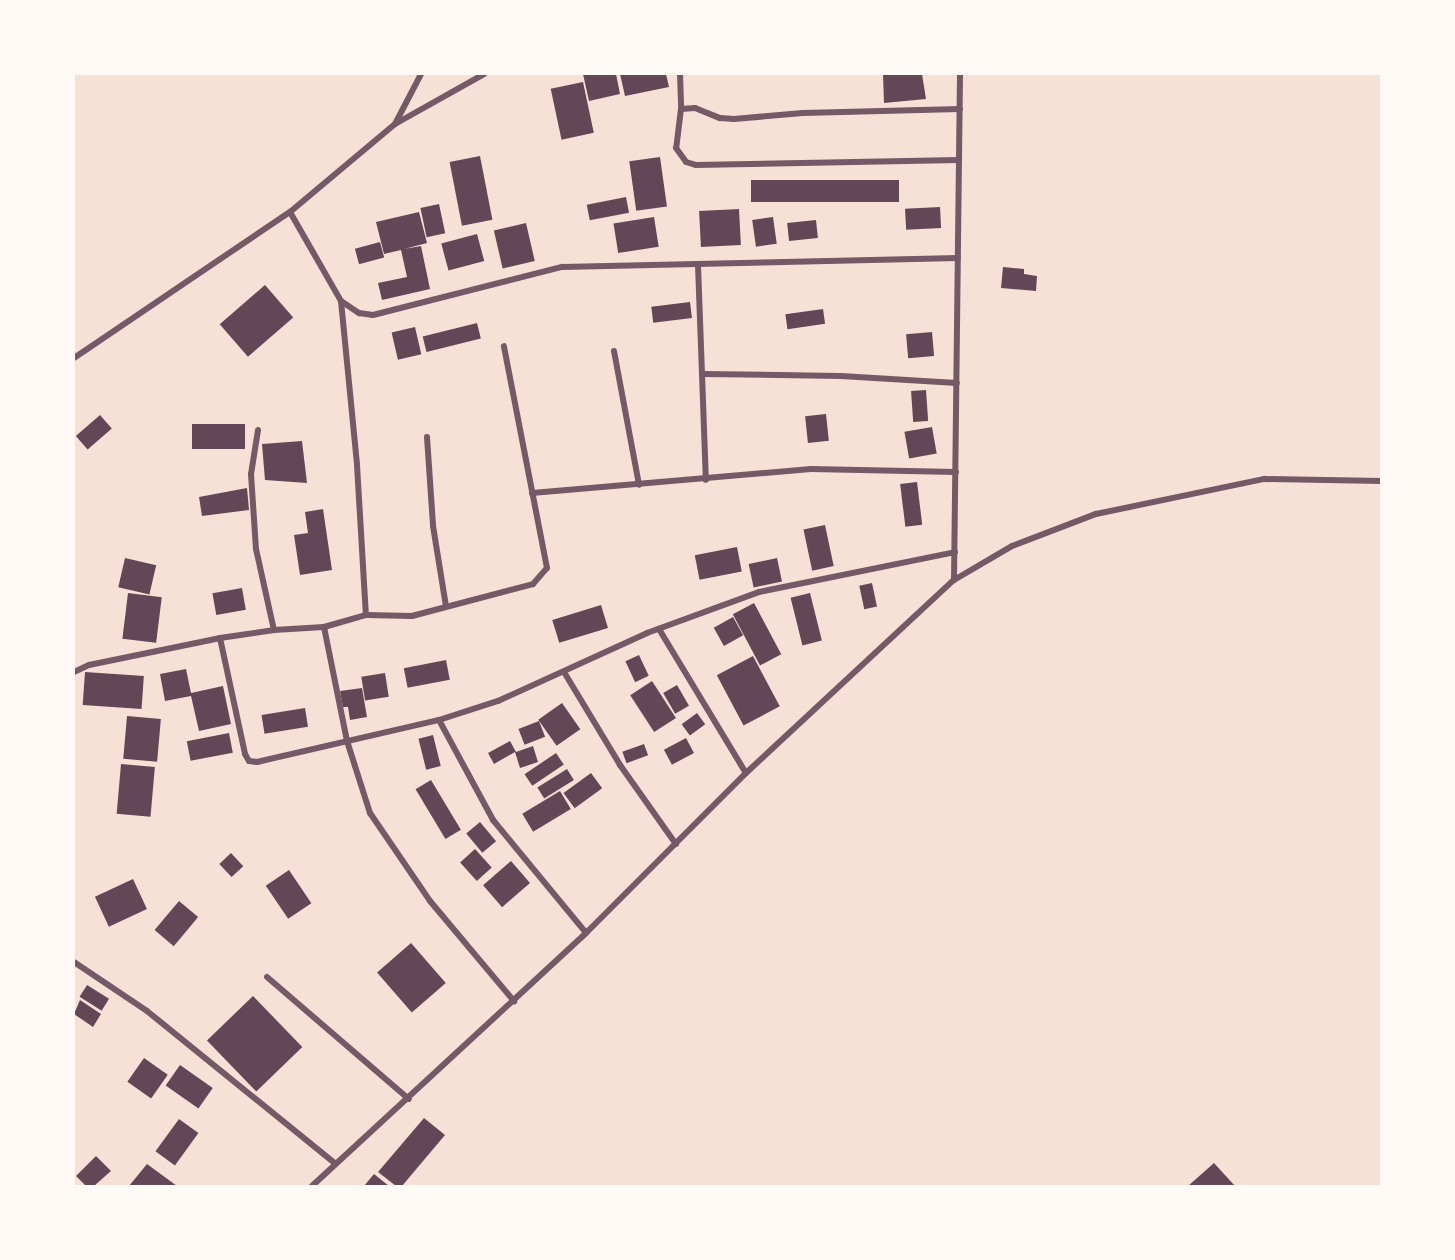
<!DOCTYPE html>
<style>
body{margin:0}
#map{position:relative;width:1455px;height:1260px;overflow:hidden;background:#f7e1d7;font-family:Montserrat,sans-serif}
div>[style]{position:absolute}
[style*='--x']{left:calc(var(--x)*1px);top:calc(var(--y)*1px);width:calc(var(--w)*1px);rotate:calc(var(--a)*1deg)}
.building>*{inset:0;background:#644757;transform-origin:0 0}
.minor>*{height:6px;margin:-3px;padding:0 3px;transform-origin:3px;border-radius:3px;background:#755966}
span{translate:-50% -50%;white-space:nowrap;text-align:center;line-height:1.15;-webkit-text-stroke:5px #fffaf5;paint-order:stroke}
.frame{position:absolute;inset:0;border:75px solid #fffaf5;pointer-events:none}
</style>
<div id="map">
<div class="building">
<i style="clip-path:polygon(583px 74px,616px 74px,620px 94px,589px 101px)"></i>
<i style="clip-path:polygon(620px 74px,666px 74px,669px 87px,625px 96px)"></i>
<i style="clip-path:polygon(883px 74px,922px 74px,926px 99px,884px 103px)"></i>
<i style="left:583px;top:82px;width:52px;height:33px;rotate:78deg"></i>
<i style="left:480px;top:156px;width:65px;height:31px;rotate:79deg"></i>
<i style="left:660px;top:157px;width:50px;height:31px;rotate:82deg"></i>
<i style="left:751px;top:180px;width:148px;height:22px"></i>
<i style="left:626px;top:197px;width:16px;height:40px;rotate:79deg"></i>
<i style="left:439px;top:204px;width:30px;height:19px;rotate:78deg"></i>
<i style="left:940px;top:207px;width:21px;height:35px;rotate:87deg"></i>
<i style="left:739px;top:209px;width:36px;height:40px;rotate:87deg"></i>
<i style="clip-path:polygon(419px 212px,427px 243px,404px 249px,421px 246px,430px 289px,382px 300px,378px 283px,407px 277px,401px 250px,384px 254px,376px 222px)"></i>
<i style="left:654px;top:217px;width:30px;height:41px;rotate:81deg"></i>
<i style="left:773px;top:217px;width:27px;height:21px;rotate:82deg"></i>
<i style="left:816px;top:220px;width:18px;height:29px;rotate:84deg"></i>
<i style="left:526px;top:223px;width:39px;height:33px;rotate:77deg"></i>
<i style="left:477px;top:234px;width:28px;height:37px;rotate:75deg"></i>
<i style="left:380px;top:242px;width:16px;height:26px;rotate:75deg"></i>
<i style="clip-path:polygon(1003px 267px,1024px 269px,1024px 274px,1037px 276px,1036px 291px,1001px 288px)"></i>
<i style="left:265px;top:285px;width:43px;height:60px;rotate:49deg"></i>
<i style="left:690px;top:302px;width:16px;height:39px;rotate:83deg"></i>
<i style="left:823px;top:309px;width:15px;height:38px;rotate:82deg"></i>
<i style="left:477px;top:323px;width:16px;height:56px;rotate:76deg"></i>
<i style="left:415px;top:327px;width:28px;height:24px;rotate:77deg"></i>
<i style="left:932px;top:332px;width:24px;height:26px;rotate:85deg"></i>
<i style="left:926px;top:390px;width:31px;height:15px;rotate:86deg"></i>
<i style="left:826px;top:414px;width:27px;height:21px;rotate:84deg"></i>
<i style="left:100px;top:415px;width:18px;height:32px;rotate:49deg"></i>
<i style="left:245px;top:424px;width:25px;height:53px;rotate:90deg"></i>
<i style="left:932px;top:427px;width:27px;height:28px;rotate:80deg"></i>
<i style="clip-path:polygon(302px 441px,307px 483px,265px 480px,262px 444px)"></i>
<i style="left:917px;top:482px;width:43px;height:17px;rotate:83deg"></i>
<i style="clip-path:polygon(247px 488px,249px 510px,202px 516px,199px 497px)"></i>
<i style="clip-path:polygon(323px 509px,332px 570px,300px 575px,294px 535px,308px 533px,305px 512px)"></i>
<i style="left:825px;top:525px;width:42px;height:22px;rotate:78deg"></i>
<i style="left:737px;top:547px;width:25px;height:43px;rotate:79deg"></i>
<i style="left:125px;top:558px;width:32px;height:30px;rotate:13deg"></i>
<i style="left:777px;top:558px;width:24px;height:29px;rotate:78deg"></i>
<i style="left:872px;top:583px;width:24px;height:13px;rotate:78deg"></i>
<i style="left:242px;top:588px;width:22px;height:30px;rotate:80deg"></i>
<i style="left:128px;top:593px;width:34px;height:46px;rotate:7deg"></i>
<i style="left:810px;top:593px;width:49px;height:20px;rotate:76deg"></i>
<i style="left:754px;top:603px;width:58px;height:24px;rotate:62deg"></i>
<i style="left:601px;top:605px;width:24px;height:51px;rotate:73deg"></i>
<i style="left:733px;top:617px;width:21px;height:22px;rotate:61deg"></i>
<i style="left:639px;top:655px;width:23px;height:15px;rotate:65deg"></i>
<i style="left:753px;top:656px;width:57px;height:41px;rotate:62deg"></i>
<i style="left:446px;top:660px;width:20px;height:43px;rotate:79deg"></i>
<i style="clip-path:polygon(186px 669px,191px 693px,223px 686px,231px 724px,199px 731px,191px 696px,165px 701px,160px 674px)"></i>
<i style="left:85px;top:672px;width:59px;height:33px;rotate:4deg"></i>
<i style="left:385px;top:673px;width:24px;height:24px;rotate:81deg"></i>
<i style="left:652px;top:681px;width:44px;height:26px;rotate:57deg"></i>
<i style="left:677px;top:685px;width:24px;height:16px;rotate:60deg"></i>
<i style="clip-path:polygon(362px 688px,367px 717px,350px 720px,348px 707px,343px 707px,340px 691px)"></i>
<i style="left:562px;top:703px;width:32px;height:29px;rotate:55deg"></i>
<i style="left:305px;top:708px;width:19px;height:44px;rotate:81deg"></i>
<i style="left:697px;top:713px;width:14px;height:19px;rotate:54deg"></i>
<i style="left:127px;top:716px;width:34px;height:43px;rotate:5deg"></i>
<i style="left:539px;top:721px;width:17px;height:22px;rotate:69deg"></i>
<i style="left:229px;top:733px;width:20px;height:43px;rotate:79deg"></i>
<i style="left:433px;top:735px;width:32px;height:15px;rotate:76deg"></i>
<i style="left:686px;top:738px;width:17px;height:25px;rotate:62deg"></i>
<i style="clip-path:polygon(510px 741px,516px 752px,533px 746px,538px 762px,520px 768px,515px 752px,494px 764px,488px 753px)"></i>
<i style="left:644px;top:744px;width:12px;height:23px;rotate:70deg"></i>
<i style="left:556px;top:753px;width:14px;height:38px;rotate:56deg"></i>
<i style="left:121px;top:764px;width:34px;height:50px;rotate:5deg"></i>
<i style="left:567px;top:769px;width:13px;height:35px;rotate:58deg"></i>
<i style="left:591px;top:773px;width:19px;height:34px;rotate:54deg"></i>
<i style="left:431px;top:780px;width:58px;height:18px;rotate:59deg"></i>
<i style="left:560px;top:791px;width:21px;height:44px;rotate:59deg"></i>
<i style="left:480px;top:822px;width:25px;height:18px;rotate:50deg"></i>
<i style="left:475px;top:849px;width:25px;height:20px;rotate:48deg"></i>
<i style="left:231px;top:853px;width:18px;height:16px;rotate:47deg"></i>
<i style="left:511px;top:861px;width:29px;height:37px;rotate:49deg"></i>
<i style="left:289px;top:870px;width:40px;height:28px;rotate:56deg"></i>
<i style="left:133px;top:879px;width:33px;height:42px;rotate:65deg"></i>
<i style="left:179px;top:901px;width:25px;height:38px;rotate:40deg"></i>
<i style="left:411px;top:943px;width:53px;height:45px;rotate:49deg"></i>
<i style="left:87px;top:985px;width:26px;height:14px;rotate:32deg"></i>
<i style="left:253px;top:996px;width:71px;height:64px;rotate:46deg"></i>
<i style="clip-path:polygon(80px 1000px,101px 1014px,93px 1027px,74px 1014px)"></i>
<i style="left:144px;top:1058px;width:29px;height:29px;rotate:35deg"></i>
<i style="left:180px;top:1065px;width:40px;height:25px;rotate:35deg"></i>
<i style="clip-path:polygon(424px 1118px,445px 1135px,402px 1186px,396px 1186px,378px 1172px)"></i>
<i style="left:179px;top:1119px;width:24px;height:40px;rotate:36deg"></i>
<i style="clip-path:polygon(96px 1156px,111px 1171px,94px 1186px,86px 1186px,76px 1176px)"></i>
<i style="clip-path:polygon(1214px 1163px,1235px 1186px,1188px 1186px)"></i>
<i style="clip-path:polygon(147px 1164px,177px 1186px,129px 1186px)"></i>
<i style="clip-path:polygon(374px 1174px,389px 1186px,364px 1186px)"></i>
</div>
<div class="minor">
<i style="--x:680;--y:74;--w:35;--a:88"></i>
<i style="--x:681;--y:109;--w:39;--a:97"></i>
<i style="--x:676;--y:148;--w:17;--a:54"></i>
<i style="--x:686;--y:162;--w:10;--a:17"></i>
<i style="--x:696;--y:165;--w:263;--a:-1.1"></i>
<i style="--x:681;--y:109;--w:14;--a:-4"></i>
<i style="--x:695;--y:108;--w:27;--a:22"></i>
<i style="--x:720;--y:118;--w:14;--a:4"></i>
<i style="--x:734;--y:119;--w:69;--a:-5"></i>
<i style="--x:803;--y:113;--w:157;--a:-1.5"></i>
<i style="--x:395;--y:124;--w:102;--a:-29.3"></i>
<i style="--x:290;--y:212;--w:103;--a:60.2"></i>
<i style="--x:341;--y:301;--w:22;--a:34"></i>
<i style="--x:359;--y:313;--w:14;--a:8"></i>
<i style="--x:373;--y:315;--w:195;--a:-14.3"></i>
<i style="--x:562;--y:267;--w:396;--a:-1.3"></i>
<i style="--x:698;--y:265;--w:215;--a:87.9"></i>
<i style="--x:341;--y:301;--w:165;--a:84.4"></i>
<i style="--x:357;--y:465;--w:150;--a:86.6"></i>
<i style="--x:614;--y:351;--w:136;--a:79.4"></i>
<i style="--x:74;--y:358;--w:261;--a:-34.1"></i>
<i style="--x:290;--y:212;--w:137;--a:-40"></i>
<i style="--x:395;--y:124;--w:56;--a:-62.5"></i>
<i style="--x:702;--y:374;--w:139;--a:0.8"></i>
<i style="--x:841;--y:376;--w:116;--a:3.5"></i>
<i style="--x:258;--y:430;--w:45;--a:99"></i>
<i style="--x:251;--y:474;--w:75;--a:86.2"></i>
<i style="--x:256;--y:549;--w:83;--a:77.5"></i>
<i style="--x:427;--y:437;--w:89;--a:86.1"></i>
<i style="--x:433;--y:526;--w:81;--a:80.8"></i>
<i style="--x:532;--y:493;--w:280;--a:-4.9"></i>
<i style="--x:811;--y:469;--w:145;--a:1.2"></i>
<i style="--x:954;--y:580;--w:506;--a:-89.32"></i>
<i style="--x:324;--y:627;--w:116;--a:78.6"></i>
<i style="--x:347;--y:741;--w:76;--a:72.3"></i>
<i style="--x:370;--y:813;--w:107;--a:55.7"></i>
<i style="--x:430;--y:901;--w:131;--a:50"></i>
<i style="--x:659;--y:629;--w:168;--a:58.9"></i>
<i style="--x:220;--y:638;--w:119;--a:77.8"></i>
<i style="--x:245;--y:754;--w:8;--a:60"></i>
<i style="--x:249;--y:761;--w:8;--a:7"></i>
<i style="--x:257;--y:762;--w:187;--a:-13"></i>
<i style="--x:439;--y:720;--w:62;--a:-17.9"></i>
<i style="--x:498;--y:701;--w:164;--a:-24.5"></i>
<i style="--x:647;--y:633;--w:119;--a:-20.1"></i>
<i style="--x:759;--y:592;--w:200;--a:-11.5"></i>
<i style="--x:74;--y:672;--w:17;--a:-25"></i>
<i style="--x:89;--y:665;--w:134;--a:-11.6"></i>
<i style="--x:220;--y:638;--w:55;--a:-8.4"></i>
<i style="--x:274;--y:630;--w:50;--a:-3.4"></i>
<i style="--x:324;--y:627;--w:44;--a:-15.9"></i>
<i style="--x:366;--y:615;--w:46;--a:1.2"></i>
<i style="--x:412;--y:616;--w:125;--a:-14.8"></i>
<i style="--x:533;--y:584;--w:21;--a:-49"></i>
<i style="--x:547;--y:568;--w:226;--a:-101"></i>
<i style="--x:564;--y:672;--w:109;--a:58.9"></i>
<i style="--x:620;--y:765;--w:97;--a:54.7"></i>
<i style="--x:439;--y:720;--w:114;--a:61.6"></i>
<i style="--x:493;--y:820;--w:146;--a:50.5"></i>
<i style="--x:74;--y:962;--w:88;--a:33.9"></i>
<i style="--x:147;--y:1011;--w:242;--a:39"></i>
<i style="--x:267;--y:977;--w:187;--a:40.7"></i>
<i style="--x:312;--y:1186;--w:373;--a:-42.7"></i>
<i style="--x:586;--y:933;--w:226;--a:-45"></i>
<i style="--x:746;--y:773;--w:284;--a:-42.9"></i>
<i style="--x:954;--y:580;--w:67;--a:-30.4"></i>
<i style="--x:1012;--y:546;--w:90;--a:-20.9"></i>
<i style="--x:1096;--y:514;--w:172;--a:-11.8"></i>
<i style="--x:1264;--y:479;--w:118;--a:1"></i>
</div>
<div class="frame"></div>
</div>
